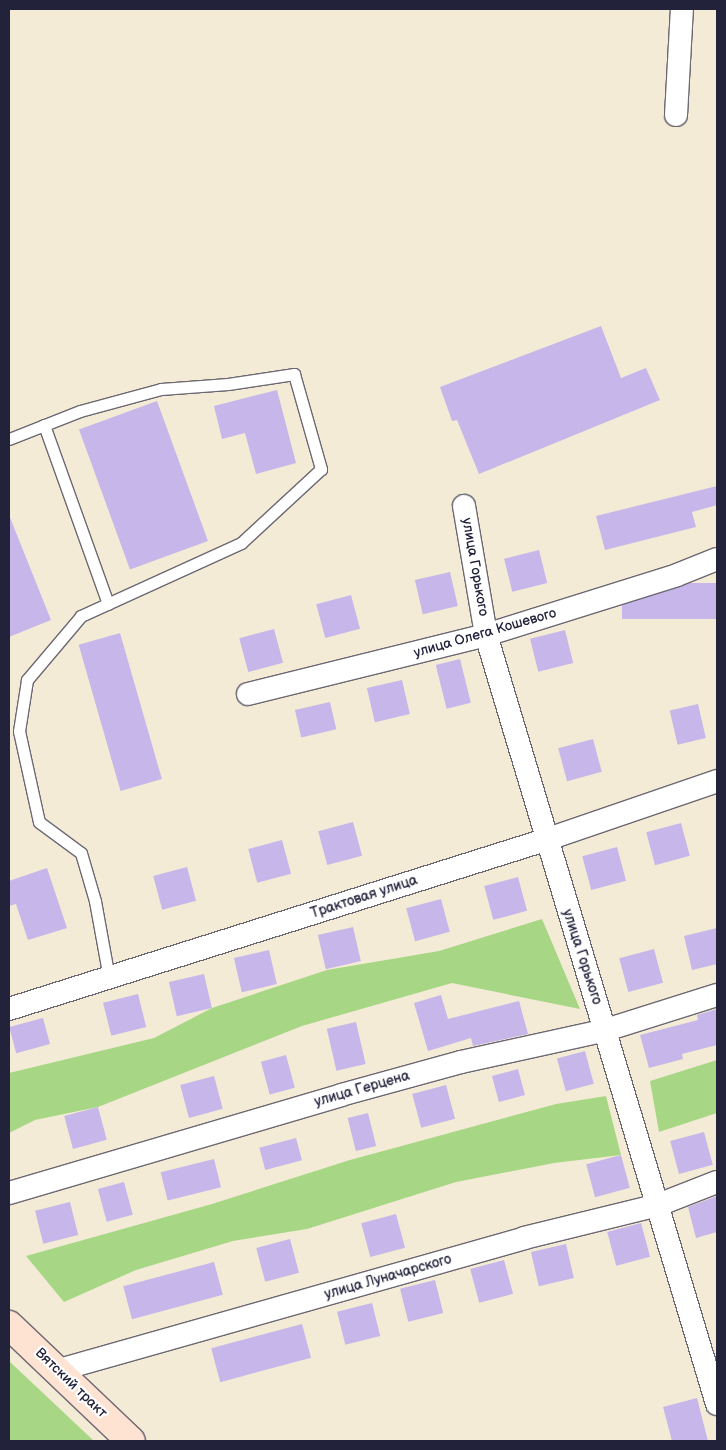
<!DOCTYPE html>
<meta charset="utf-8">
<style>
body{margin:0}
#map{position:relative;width:726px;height:1450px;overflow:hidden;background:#f4ebd7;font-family:"Balsamiq Sans",sans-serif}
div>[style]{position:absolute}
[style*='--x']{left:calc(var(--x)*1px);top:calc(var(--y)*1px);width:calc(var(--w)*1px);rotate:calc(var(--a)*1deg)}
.green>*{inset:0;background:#a7d785}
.building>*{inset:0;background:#c6b6e9;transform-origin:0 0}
.roads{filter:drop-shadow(1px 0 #6c6872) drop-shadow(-1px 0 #6c6872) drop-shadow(0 1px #6c6872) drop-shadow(0 -1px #6c6872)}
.service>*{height:11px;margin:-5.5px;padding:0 5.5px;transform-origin:5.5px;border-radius:5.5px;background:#fff}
.minor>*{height:22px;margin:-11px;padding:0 11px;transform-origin:11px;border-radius:11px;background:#fff}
.secondary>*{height:28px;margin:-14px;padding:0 14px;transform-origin:14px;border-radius:14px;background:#fee3d2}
span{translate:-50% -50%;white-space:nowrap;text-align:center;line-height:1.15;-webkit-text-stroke:4.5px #fff;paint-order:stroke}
.street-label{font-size:14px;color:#22223b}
.frame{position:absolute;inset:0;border:10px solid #22223b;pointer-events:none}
</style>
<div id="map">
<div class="green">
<i style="clip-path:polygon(542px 919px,580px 1009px,452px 983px,302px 1026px,98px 1107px,35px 1120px,9px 1133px,9px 1073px,154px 1038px,212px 1008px,327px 970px,439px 951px)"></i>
<i style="clip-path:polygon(717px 1060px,717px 1113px,659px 1132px,650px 1081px)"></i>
<i style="clip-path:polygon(606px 1096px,621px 1155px,554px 1163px,456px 1182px,307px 1229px,233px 1241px,136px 1270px,64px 1302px,26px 1256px,212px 1204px,350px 1160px,556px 1104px)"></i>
<i style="clip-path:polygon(9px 1361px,94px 1441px,9px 1441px)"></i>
</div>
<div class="building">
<i style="clip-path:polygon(601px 326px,621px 378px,646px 368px,660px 400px,479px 474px,457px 420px,452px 421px,440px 387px)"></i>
<i style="clip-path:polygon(277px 390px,296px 463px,256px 474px,245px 433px,222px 439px,214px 406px)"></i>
<i style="left:157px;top:401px;width:149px;height:83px;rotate:70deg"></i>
<i style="clip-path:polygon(717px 486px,717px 505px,692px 512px,696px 527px,605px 550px,596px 516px)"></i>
<i style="clip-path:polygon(9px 515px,51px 620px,9px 637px)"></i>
<i style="left:539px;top:550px;width:34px;height:36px;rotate:76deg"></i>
<i style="left:450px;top:572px;width:35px;height:36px;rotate:77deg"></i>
<i style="left:717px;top:583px;width:36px;height:95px;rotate:90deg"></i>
<i style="left:351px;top:595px;width:35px;height:36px;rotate:75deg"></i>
<i style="left:274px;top:629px;width:35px;height:36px;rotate:75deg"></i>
<i style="left:565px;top:630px;width:34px;height:36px;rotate:76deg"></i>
<i style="left:120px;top:633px;width:152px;height:43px;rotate:74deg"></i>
<i style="left:460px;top:659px;width:45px;height:25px;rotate:76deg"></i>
<i style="left:402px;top:680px;width:35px;height:36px;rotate:77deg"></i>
<i style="left:330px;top:702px;width:28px;height:36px;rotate:77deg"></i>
<i style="left:698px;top:704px;width:35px;height:29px;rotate:77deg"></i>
<i style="left:593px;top:739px;width:34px;height:36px;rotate:75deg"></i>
<i style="left:353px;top:822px;width:35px;height:36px;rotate:75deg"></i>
<i style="left:681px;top:823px;width:34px;height:36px;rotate:75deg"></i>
<i style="left:282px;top:840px;width:35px;height:35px;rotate:75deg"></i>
<i style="left:617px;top:847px;width:35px;height:36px;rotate:75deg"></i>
<i style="left:187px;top:867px;width:35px;height:35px;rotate:75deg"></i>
<i style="clip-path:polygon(47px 868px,67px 928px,28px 940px,16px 904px,9px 906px,9px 881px)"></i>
<i style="left:518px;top:877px;width:35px;height:35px;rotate:75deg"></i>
<i style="left:441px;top:899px;width:34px;height:36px;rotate:75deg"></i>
<i style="left:353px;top:927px;width:35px;height:36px;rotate:77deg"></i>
<i style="clip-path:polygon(717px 928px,717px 964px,692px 970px,684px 936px)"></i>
<i style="left:654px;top:949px;width:35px;height:36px;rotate:75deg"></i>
<i style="left:269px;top:950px;width:35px;height:36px;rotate:77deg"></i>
<i style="left:204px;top:974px;width:35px;height:36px;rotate:77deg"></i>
<i style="left:138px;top:994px;width:34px;height:36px;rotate:76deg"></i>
<i style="clip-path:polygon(441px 995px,448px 1019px,519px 1001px,528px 1034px,473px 1046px,471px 1038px,428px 1051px,414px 1003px)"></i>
<i style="clip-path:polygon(717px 1009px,717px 1045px,682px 1054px,683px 1059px,649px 1068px,640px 1035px,698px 1020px,697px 1015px)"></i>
<i style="left:43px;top:1018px;width:27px;height:35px;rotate:75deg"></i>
<i style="left:356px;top:1022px;width:43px;height:30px;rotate:77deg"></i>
<i style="left:585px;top:1051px;width:34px;height:29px;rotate:75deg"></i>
<i style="left:286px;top:1055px;width:34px;height:26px;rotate:75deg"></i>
<i style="left:518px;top:1069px;width:27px;height:27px;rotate:75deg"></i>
<i style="left:214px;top:1076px;width:34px;height:35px;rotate:75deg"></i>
<i style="left:446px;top:1085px;width:35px;height:35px;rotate:75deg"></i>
<i style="left:98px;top:1107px;width:34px;height:35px;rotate:75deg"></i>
<i style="left:368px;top:1113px;width:34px;height:21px;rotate:76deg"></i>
<i style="left:704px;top:1132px;width:34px;height:35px;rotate:75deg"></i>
<i style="left:296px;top:1138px;width:23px;height:38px;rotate:75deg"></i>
<i style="left:621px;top:1155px;width:34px;height:36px;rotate:75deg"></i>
<i style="left:214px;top:1159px;width:29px;height:55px;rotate:76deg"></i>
<i style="left:124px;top:1182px;width:34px;height:27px;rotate:75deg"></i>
<i style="clip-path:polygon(717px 1196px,717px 1232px,696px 1238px,688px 1207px)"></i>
<i style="left:70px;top:1202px;width:34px;height:36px;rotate:76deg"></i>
<i style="left:396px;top:1214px;width:35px;height:36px;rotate:75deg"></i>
<i style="left:641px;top:1223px;width:35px;height:35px;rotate:75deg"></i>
<i style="left:290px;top:1239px;width:35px;height:35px;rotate:75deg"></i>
<i style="left:566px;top:1244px;width:35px;height:36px;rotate:77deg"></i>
<i style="left:504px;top:1260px;width:35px;height:35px;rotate:75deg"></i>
<i style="left:214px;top:1262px;width:34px;height:94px;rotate:75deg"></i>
<i style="left:435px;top:1280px;width:34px;height:36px;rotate:76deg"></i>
<i style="left:372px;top:1303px;width:34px;height:36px;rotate:76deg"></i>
<i style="left:302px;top:1324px;width:35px;height:94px;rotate:75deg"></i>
<i style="clip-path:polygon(697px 1398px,708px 1441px,672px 1441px,663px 1407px)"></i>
</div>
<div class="roads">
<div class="service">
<i style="--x:44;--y:425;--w:190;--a:70.3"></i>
<i style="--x:9;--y:439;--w:76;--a:-21.5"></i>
<i style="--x:80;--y:411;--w:84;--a:-15.2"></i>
<i style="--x:161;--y:389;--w:67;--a:-4.3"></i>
<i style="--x:228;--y:384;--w:67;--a:-8.6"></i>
<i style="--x:294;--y:374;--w:99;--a:74.1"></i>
<i style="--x:321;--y:469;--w:109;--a:137.2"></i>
<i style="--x:241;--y:543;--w:176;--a:155.5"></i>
<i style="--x:81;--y:616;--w:84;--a:130.2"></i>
<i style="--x:27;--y:680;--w:52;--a:98.9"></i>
<i style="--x:19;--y:731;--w:93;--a:77.6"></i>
<i style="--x:39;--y:822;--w:52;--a:36.4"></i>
<i style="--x:81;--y:853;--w:50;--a:73.7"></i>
<i style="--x:95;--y:901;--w:78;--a:79.7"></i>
</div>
<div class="minor">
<i style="--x:676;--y:115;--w:106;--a:-86.8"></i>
<i style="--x:464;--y:506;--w:131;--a:80.3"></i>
<i style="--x:486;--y:635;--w:803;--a:73.28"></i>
<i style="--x:248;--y:694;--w:245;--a:-13.9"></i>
<i style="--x:486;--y:635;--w:200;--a:-17.4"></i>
<i style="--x:677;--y:575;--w:43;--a:-21.8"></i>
<i style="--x:9;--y:1009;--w:562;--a:-17.5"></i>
<i style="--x:545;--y:840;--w:182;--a:-18.9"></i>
<i style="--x:9;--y:1193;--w:346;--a:-16.4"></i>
<i style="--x:341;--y:1095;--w:124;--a:-15.4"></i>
<i style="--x:461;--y:1062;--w:148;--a:-12.4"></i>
<i style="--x:606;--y:1030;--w:116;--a:-17.5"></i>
<i style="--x:59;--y:1370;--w:483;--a:-15.8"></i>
<i style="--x:524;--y:1238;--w:138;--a:-13.8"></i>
<i style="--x:658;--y:1205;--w:63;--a:-21.3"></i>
</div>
<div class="secondary">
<i style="--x:9;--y:1325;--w:168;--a:43.6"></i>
</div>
</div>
<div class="street-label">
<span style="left:475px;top:567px;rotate:80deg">улица Горького</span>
<span style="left:485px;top:633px;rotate:-16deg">улица Олега Кошевого</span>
<span style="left:364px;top:897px;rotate:-18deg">Трактовая улица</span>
<span style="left:582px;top:957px;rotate:72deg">улица Горького</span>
<span style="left:362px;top:1089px;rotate:-16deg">улица Герцена</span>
<span style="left:388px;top:1277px;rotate:-16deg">улица Луначарского</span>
<span style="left:71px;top:1383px;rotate:44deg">Вятский тракт</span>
</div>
<div class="frame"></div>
</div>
